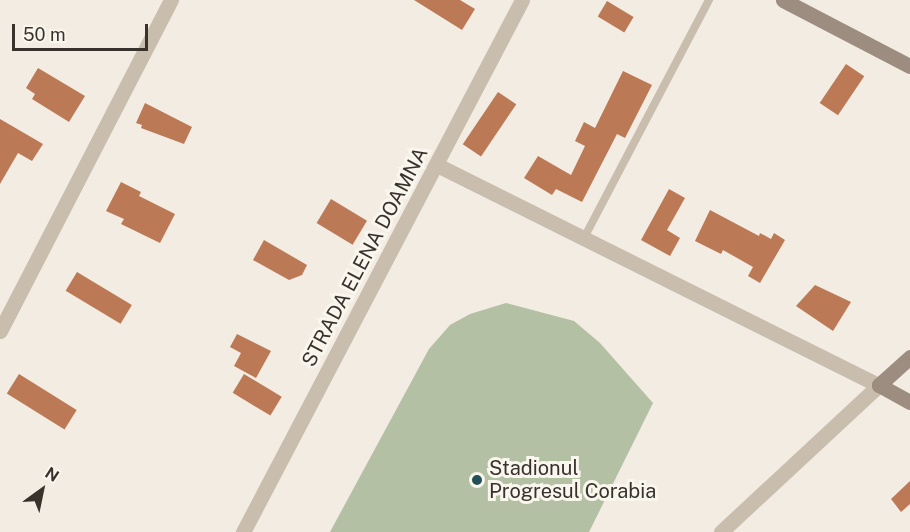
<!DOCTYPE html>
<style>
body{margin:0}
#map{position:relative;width:910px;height:532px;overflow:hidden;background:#f2ece2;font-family:"Public Sans",sans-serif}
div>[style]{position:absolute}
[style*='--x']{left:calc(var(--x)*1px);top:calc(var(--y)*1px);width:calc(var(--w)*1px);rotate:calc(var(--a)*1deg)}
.green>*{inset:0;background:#b3c0a3}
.building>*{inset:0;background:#bc7956;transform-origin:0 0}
.service>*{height:8px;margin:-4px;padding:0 4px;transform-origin:4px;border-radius:4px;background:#c9beae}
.minor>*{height:15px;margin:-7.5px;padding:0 7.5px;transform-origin:7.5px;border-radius:7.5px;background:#c9beae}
.secondary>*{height:15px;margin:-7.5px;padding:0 7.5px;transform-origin:7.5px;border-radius:7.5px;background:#9d8d80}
.dots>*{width:16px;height:16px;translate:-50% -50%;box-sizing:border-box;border:3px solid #f9f6ee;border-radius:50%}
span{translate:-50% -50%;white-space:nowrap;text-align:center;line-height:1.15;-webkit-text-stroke:6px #f9f6ee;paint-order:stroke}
.street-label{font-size:20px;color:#39312c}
.poi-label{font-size:20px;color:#39312c}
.left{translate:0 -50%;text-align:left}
.north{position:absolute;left:12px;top:460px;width:60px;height:60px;-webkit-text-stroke:4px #f9f6ee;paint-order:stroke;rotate:33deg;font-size:16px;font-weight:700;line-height:24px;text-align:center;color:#39312c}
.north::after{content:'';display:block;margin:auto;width:21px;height:27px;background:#39312c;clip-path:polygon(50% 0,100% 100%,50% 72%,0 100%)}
.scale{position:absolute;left:12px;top:24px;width:136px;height:27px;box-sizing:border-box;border:3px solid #39312c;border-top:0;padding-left:8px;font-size:18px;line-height:21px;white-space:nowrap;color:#39312c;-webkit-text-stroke:4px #f9f6ee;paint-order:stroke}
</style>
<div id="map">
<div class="green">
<i style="clip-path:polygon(506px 303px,574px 321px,600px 343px,653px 403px,589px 532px,330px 532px,429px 349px,450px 325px,470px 314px)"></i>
</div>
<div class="building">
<i style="clip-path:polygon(414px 0,460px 0,475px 9px,462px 30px)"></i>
<i style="left:607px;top:1px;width:31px;height:18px;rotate:31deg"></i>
<i style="left:846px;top:64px;width:22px;height:47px;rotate:34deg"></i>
<i style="clip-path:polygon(38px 68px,85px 96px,69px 122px,32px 99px,35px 94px,26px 88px)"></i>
<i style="clip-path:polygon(623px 71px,652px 85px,625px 138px,617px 134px,582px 202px,556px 189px,552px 195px,524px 178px,538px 156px,571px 175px,585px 146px,575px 141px,584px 122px,595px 128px)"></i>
<i style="left:498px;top:92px;width:22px;height:63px;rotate:34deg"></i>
<i style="clip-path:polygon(145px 103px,192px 127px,184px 144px,141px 128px,142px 125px,136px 123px)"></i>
<i style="clip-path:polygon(0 119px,43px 144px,32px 161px,18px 153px,0 184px)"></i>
<i style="clip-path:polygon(121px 182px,141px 192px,139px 196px,175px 214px,160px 243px,121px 224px,124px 219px,106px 211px)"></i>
<i style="clip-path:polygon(669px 189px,685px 198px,667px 230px,680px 238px,670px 256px,641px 240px)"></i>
<i style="left:331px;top:199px;width:42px;height:28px;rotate:31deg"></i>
<i style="clip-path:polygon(710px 210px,759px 236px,760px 233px,771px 239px,774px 233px,785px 240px,760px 283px,748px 276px,753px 267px,723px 250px,721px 254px,695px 241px)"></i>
<i style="clip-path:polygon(264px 240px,307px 265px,302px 275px,289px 280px,253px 260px)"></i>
<i style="left:77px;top:272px;width:64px;height:22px;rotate:31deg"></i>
<i style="clip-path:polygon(815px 285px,851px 302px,833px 331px,796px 306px)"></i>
<i style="clip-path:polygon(237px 334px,271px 351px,256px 378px,234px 366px,241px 353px,230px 347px)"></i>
<i style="left:19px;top:374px;width:68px;height:23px;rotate:32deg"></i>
<i style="left:244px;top:374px;width:44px;height:22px;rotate:31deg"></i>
<i style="clip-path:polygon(910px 481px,910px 504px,901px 512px,891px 499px)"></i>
</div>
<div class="service">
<i style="--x:584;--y:238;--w:269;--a:-62.3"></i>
</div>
<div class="minor">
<i style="--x:437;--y:165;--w:494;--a:26.5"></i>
<i style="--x:879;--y:385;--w:216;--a:137.1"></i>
<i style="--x:0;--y:331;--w:373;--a:-62.7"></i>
<i style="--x:243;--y:532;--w:601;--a:-62.33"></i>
</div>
<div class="secondary">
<i style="--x:783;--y:0;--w:143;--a:27.5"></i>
<i style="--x:910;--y:357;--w:42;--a:137.9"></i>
<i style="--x:879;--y:385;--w:35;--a:29"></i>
</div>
<div class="dots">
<i style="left:477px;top:480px;background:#244f57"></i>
</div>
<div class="street-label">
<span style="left:365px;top:257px;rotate:-62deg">STRADA ELENA DOAMNA</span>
</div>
<div class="poi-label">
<span class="left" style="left:489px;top:480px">Stadionul<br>Progresul Corabia</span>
</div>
<div class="north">N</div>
<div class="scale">50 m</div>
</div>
